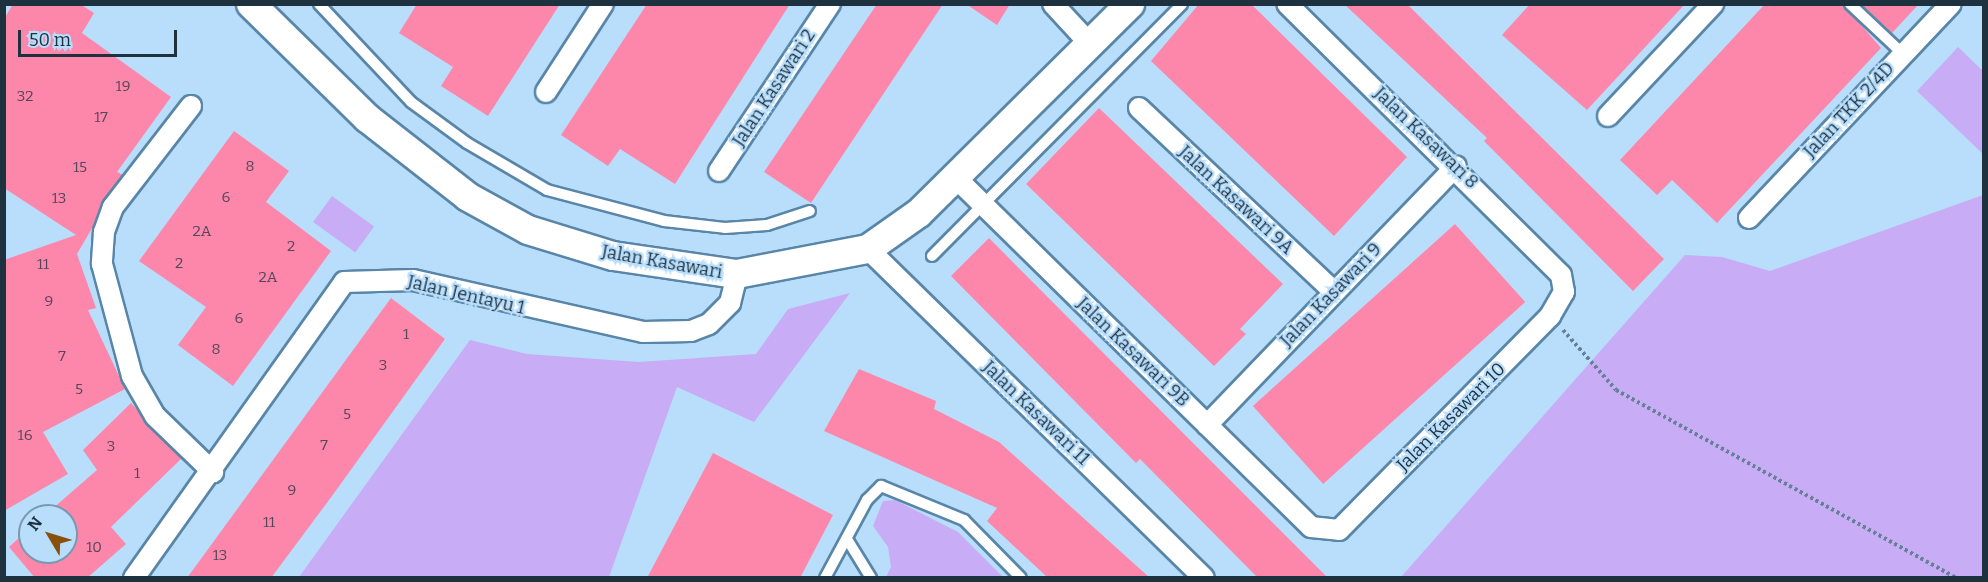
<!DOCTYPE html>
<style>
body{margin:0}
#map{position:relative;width:1988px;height:582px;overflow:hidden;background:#b8defc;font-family:Bitter,serif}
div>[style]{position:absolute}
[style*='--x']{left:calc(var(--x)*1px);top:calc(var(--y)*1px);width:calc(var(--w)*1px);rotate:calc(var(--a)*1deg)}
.green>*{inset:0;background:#c8acf5;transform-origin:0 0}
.building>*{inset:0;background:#fd87ab;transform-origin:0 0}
.path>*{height:4px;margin-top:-2px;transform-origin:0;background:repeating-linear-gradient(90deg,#668197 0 3px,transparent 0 6px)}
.roads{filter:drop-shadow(2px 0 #5986a8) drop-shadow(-2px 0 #5986a8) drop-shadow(0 2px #5986a8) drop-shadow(0 -2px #5986a8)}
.lane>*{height:10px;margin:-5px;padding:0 5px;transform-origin:5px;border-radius:5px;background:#fff}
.street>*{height:20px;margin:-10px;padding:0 10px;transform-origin:10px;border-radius:10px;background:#fff}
.secondary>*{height:28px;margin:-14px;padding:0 14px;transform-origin:14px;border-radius:14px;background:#fff}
span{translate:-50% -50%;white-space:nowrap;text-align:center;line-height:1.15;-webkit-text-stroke:4.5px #b8defc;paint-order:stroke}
.number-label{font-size:15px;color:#56465a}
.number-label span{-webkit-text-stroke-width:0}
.street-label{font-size:18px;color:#1e313f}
.frame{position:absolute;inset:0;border:6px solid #1e313f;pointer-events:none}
.north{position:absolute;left:18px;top:504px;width:60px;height:60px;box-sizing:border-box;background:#b8defc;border:2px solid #7a99b0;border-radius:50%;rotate:308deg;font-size:16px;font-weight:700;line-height:24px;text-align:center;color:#1e313f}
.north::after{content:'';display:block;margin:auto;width:21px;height:27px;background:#8a4f0a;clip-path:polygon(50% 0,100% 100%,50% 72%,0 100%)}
.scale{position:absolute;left:18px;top:30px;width:159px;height:27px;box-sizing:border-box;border:3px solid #1e313f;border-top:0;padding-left:8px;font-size:18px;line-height:21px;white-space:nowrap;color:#1e313f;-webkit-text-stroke:4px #b8defc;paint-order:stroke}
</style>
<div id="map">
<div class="green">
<i style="clip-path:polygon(1958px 47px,1983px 71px,1983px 154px,1917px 91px)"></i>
<i style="clip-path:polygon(1983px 195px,1983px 577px,1401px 577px,1685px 255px,1722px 257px,1770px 271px)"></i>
<i style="left:332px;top:196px;width:52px;height:32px;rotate:36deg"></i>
<i style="clip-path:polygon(850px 293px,754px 422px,677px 387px,609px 577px,299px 577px,470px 340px,527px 354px,639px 362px,756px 354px,788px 309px)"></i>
<i style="clip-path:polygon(895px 500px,958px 532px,1003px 577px,886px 577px,891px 567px,888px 547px,873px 526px,883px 501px)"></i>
</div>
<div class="building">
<i style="clip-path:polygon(13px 4px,80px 4px,94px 13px,82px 33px,171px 97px,117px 172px,123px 175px,77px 254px,96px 308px,88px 310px,125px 389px,43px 432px,68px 474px,4px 511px,4px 260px,76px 235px,4px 188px,4px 19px)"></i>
<i style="clip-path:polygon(417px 4px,560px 4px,488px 116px,441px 86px,453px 67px,399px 33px)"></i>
<i style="clip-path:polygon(647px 4px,790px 4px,675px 184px,620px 149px,608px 166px,561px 135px)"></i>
<i style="clip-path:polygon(877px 4px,943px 4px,811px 203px,764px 172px)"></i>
<i style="clip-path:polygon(966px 4px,1010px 4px,997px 25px)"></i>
<i style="clip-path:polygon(1199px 4px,1251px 4px,1407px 157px,1334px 236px,1151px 61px)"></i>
<i style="clip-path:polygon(1344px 4px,1407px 4px,1664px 259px,1633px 291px,1484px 141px,1487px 138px)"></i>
<i style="clip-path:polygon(1530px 4px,1685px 4px,1587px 110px,1502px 35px)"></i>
<i style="clip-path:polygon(1765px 4px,1843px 4px,1881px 48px,1717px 223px,1672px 180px,1657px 195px,1620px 160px)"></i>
<i style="clip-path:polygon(1861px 4px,1919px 4px,1892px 33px)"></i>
<i style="clip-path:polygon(1099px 108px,1283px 284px,1240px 329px,1246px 334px,1214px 366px,1026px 184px)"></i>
<i style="clip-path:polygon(234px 131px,289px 171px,266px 202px,331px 251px,233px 386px,178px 345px,206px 307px,139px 261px)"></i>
<i style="left:1455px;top:224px;width:105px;height:272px;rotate:48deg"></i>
<i style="clip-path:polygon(989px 238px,1190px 440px,1328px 578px,1258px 578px,1140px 459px,1136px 463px,951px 276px)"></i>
<i style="clip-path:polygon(391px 298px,445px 339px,332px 496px,271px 578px,187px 578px)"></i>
<i style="clip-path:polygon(859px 369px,936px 401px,934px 409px,999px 442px,1150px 578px,1048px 578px,987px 521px,997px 508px,824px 431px)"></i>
<i style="clip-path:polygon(131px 403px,182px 458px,111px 527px,126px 544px,87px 578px,35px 578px,9px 547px,30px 528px,30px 552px,66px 552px,66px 516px,44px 516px,97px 470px,83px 450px)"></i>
<i style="clip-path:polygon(713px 453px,833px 515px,800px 578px,647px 578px)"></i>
</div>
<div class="path">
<i style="--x:1563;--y:330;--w:80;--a:48.5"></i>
<i style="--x:1616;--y:390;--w:389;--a:28.9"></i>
</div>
<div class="roads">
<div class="lane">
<i style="--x:319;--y:4;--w:134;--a:46.8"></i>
<i style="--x:411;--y:102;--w:69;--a:36.2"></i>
<i style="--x:467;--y:143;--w:93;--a:30.4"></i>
<i style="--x:547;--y:190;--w:121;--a:14.8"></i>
<i style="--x:664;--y:221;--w:61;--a:6.5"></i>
<i style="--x:725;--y:228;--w:42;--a:-4.1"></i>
<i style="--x:767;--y:225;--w:45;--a:-18"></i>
<i style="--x:1850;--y:4;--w:71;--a:43.3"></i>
<i style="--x:932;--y:256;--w:355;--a:-45.2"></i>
<i style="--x:847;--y:539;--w:46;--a:58.4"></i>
<i style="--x:825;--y:578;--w:89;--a:-61.7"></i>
<i style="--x:867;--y:500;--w:20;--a:-45"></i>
<i style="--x:881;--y:486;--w:90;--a:22.3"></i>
<i style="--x:964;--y:520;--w:81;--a:45.5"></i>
</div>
<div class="street">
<i style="--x:1053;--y:4;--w:56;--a:47.2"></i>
<i style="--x:546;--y:92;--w:105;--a:-57.1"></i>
<i style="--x:191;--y:106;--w:128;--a:127.7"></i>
<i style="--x:113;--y:207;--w:27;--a:110"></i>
<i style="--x:104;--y:232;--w:32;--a:94"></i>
<i style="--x:102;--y:264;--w:116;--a:75"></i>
<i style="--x:132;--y:376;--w:46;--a:60.1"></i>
<i style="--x:155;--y:416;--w:81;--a:44"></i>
<i style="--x:1139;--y:108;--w:267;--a:43.3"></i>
<i style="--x:1608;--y:116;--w:154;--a:-46.8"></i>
<i style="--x:719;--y:171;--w:201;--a:-56.4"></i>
<i style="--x:956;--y:178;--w:498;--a:44.5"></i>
<i style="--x:1311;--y:527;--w:28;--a:6"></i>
<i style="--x:1339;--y:530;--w:301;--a:-45.4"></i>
<i style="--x:1550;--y:316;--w:28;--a:-60"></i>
<i style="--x:1564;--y:292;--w:17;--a:-100"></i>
<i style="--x:1561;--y:275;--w:385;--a:-135.3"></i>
<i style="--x:1749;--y:218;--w:294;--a:-46.7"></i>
<i style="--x:868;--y:249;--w:470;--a:44.4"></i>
<i style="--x:1207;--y:425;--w:359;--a:-46.1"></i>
<i style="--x:134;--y:578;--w:363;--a:-54.6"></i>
<i style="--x:344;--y:282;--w:69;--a:-1.7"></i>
<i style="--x:413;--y:280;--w:236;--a:12.7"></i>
<i style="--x:643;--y:332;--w:48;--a:-1.2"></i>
<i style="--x:691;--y:331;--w:19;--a:-21"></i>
<i style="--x:709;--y:324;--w:30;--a:-45"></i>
<i style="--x:730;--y:303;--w:30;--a:-76"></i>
</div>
<div class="secondary">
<i style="--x:251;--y:4;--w:163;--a:44.5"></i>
<i style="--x:367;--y:118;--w:128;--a:38"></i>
<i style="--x:468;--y:197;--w:68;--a:28.8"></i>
<i style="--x:528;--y:230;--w:89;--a:17"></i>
<i style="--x:613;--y:256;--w:125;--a:8.3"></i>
<i style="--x:737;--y:274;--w:133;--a:-10.8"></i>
<i style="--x:868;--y:249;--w:62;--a:-35.2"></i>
<i style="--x:919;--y:213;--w:297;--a:-44.7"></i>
</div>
</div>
<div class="number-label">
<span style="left:123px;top:87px">19</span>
<span style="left:25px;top:97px">32</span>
<span style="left:101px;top:118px">17</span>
<span style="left:250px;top:167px">8</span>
<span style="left:80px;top:168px">15</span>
<span style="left:226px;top:198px">6</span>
<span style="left:59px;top:199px">13</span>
<span style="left:202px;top:232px">2A</span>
<span style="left:291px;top:247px">2</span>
<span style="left:179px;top:264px">2</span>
<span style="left:43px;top:265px">11</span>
<span style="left:268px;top:278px">2A</span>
<span style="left:49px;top:302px">9</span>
<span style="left:239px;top:319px">6</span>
<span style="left:406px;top:335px">1</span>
<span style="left:216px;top:350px">8</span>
<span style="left:62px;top:357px">7</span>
<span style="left:383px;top:366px">3</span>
<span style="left:79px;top:390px">5</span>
<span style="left:347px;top:415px">5</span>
<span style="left:25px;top:436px">16</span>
<span style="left:324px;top:446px">7</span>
<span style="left:111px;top:447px">3</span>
<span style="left:137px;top:474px">1</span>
<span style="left:292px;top:491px">9</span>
<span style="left:269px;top:523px">11</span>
<span style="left:94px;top:548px">10</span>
<span style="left:220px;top:556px">13</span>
</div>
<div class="street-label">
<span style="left:774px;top:88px;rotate:-57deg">Jalan Kasawari 2</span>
<span style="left:1849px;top:110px;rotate:-47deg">Jalan TKK 2/4D</span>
<span style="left:1426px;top:138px;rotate:44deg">Jalan Kasawari 8</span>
<span style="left:1236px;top:200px;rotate:43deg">Jalan Kasawari 9A</span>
<span style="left:662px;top:262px;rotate:10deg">Jalan Kasawari</span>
<span style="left:466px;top:295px;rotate:13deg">Jalan Jentayu 1</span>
<span style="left:1331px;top:295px;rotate:-46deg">Jalan Kasawari 9</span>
<span style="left:1133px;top:352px;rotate:44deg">Jalan Kasawari 9B</span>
<span style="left:1036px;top:413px;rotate:44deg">Jalan Kasawari 11</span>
<span style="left:1451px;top:417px;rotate:-45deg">Jalan Kasawari 10</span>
</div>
<div class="frame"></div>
<div class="north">N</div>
<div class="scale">50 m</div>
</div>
